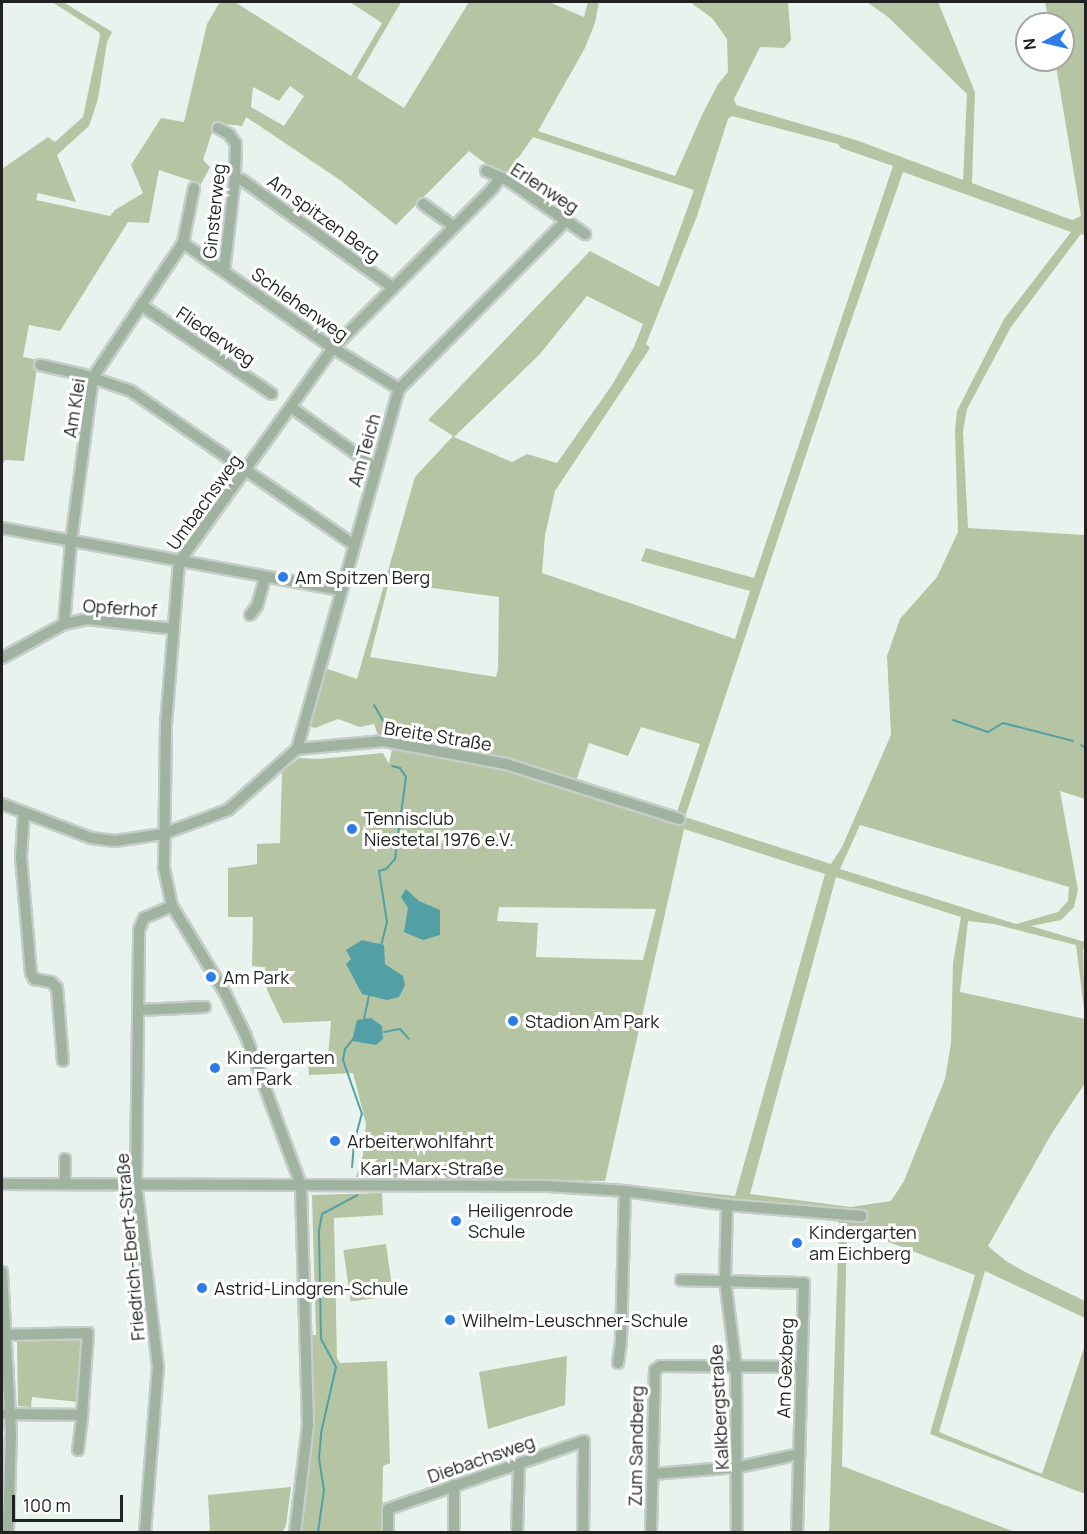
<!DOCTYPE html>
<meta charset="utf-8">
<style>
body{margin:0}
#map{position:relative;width:1087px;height:1534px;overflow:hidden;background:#e9f3ee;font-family:Manrope,sans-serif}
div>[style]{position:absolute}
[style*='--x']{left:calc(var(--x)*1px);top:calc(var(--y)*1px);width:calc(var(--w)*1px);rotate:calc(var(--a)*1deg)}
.green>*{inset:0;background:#b5c4a2;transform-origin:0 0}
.water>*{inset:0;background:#52a0a6}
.stream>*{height:2px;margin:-1px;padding:0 1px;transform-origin:1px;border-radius:1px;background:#52a0a6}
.roads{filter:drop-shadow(2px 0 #c5cdc9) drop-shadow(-2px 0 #c5cdc9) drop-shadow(0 2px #c5cdc9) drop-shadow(0 -2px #c5cdc9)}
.minor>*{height:10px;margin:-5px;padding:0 5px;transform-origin:5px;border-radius:5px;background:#a0b3a0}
.dots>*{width:16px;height:16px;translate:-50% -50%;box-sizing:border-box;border:3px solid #fff;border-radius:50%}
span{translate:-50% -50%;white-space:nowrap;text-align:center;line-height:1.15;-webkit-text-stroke:6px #fff;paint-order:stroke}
.street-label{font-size:18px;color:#1f2221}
.poi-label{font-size:18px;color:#1f2221}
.left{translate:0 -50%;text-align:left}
.frame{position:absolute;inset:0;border:3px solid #1f2221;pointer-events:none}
.north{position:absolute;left:1015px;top:12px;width:60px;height:60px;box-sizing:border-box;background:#fff;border:2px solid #a5a7a6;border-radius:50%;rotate:262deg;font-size:16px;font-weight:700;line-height:24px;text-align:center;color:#1f2221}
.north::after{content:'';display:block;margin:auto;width:21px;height:27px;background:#2d7de8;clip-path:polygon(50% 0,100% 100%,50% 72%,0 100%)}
.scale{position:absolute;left:12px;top:1495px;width:111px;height:27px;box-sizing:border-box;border:3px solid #1f2221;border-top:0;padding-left:8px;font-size:18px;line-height:21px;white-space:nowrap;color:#1f2221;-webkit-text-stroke:4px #fff;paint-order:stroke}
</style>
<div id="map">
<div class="green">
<i style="clip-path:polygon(evenodd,52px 2px,63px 2px,112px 32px,107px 42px,98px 99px,89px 126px,57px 155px,76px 202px,38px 193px,36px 200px,110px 216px,115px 210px,143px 193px,131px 165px,161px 118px,184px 122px,207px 24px,220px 2px,235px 2px,351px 76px,382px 23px,350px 2px,401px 2px,357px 78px,404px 108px,469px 2px,549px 2px,584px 17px,588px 2px,599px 2px,595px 23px,585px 48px,538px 131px,675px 176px,703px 113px,718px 84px,728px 72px,727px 39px,712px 18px,690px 2px,788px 2px,791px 40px,784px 48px,760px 47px,734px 99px,736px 105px,856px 140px,963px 180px,967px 94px,888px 17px,867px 2px,938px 2px,975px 92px,972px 183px,1072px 220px,1081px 216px,1055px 60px,1063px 60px,1063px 24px,1049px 24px,1045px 2px,1085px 2px,1085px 235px,1081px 234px,1011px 327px,967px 409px,963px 432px,968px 528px,1085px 535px,1085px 799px,1060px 791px,1078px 890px,1074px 907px,1061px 920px,1031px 926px,1085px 942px,1085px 949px,1083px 949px,1085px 1018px,1076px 945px,994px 924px,968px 921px,960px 992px,1085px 1019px,1085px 1083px,1052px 1133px,988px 1246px,1006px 1261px,1025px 1272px,1085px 1301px,1085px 1318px,985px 1271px,939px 1432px,1042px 1474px,1085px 1345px,1085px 1494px,930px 1434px,975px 1275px,847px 1226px,842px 1466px,1015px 1532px,829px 1532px,839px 1222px,630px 1190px,630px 1185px,735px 1196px,825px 874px,684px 829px,605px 1181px,356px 1177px,363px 1155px,366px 1124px,353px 1073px,309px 1075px,308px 1057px,328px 1057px,331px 1021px,283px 1023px,267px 990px,265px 967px,252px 966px,253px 917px,228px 917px,228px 868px,257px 864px,257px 844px,280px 843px,282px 771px,299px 758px,319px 759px,383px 753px,389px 764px,392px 749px,382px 746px,374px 724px,360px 727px,338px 719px,315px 728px,307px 725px,322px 667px,357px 679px,415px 477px,453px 436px,428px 420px,590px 251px,659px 287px,694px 190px,533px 137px,507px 174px,494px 170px,469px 151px,396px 225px,340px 180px,246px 117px,242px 126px,215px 123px,203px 160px,210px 167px,201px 184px,159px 170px,149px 223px,128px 222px,60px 331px,29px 325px,23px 357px,38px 360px,24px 461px,5px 460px,2px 465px,2px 169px,48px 137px,55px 142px,83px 117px,100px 36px,99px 32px,52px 2px,290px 86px,304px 96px,284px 126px,251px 107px,253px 87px,279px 101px,290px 86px,52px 2px,732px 116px,838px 144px,841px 148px,893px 166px,754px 578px,646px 548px,641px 561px,750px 591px,735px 639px,542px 573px,545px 535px,555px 491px,650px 348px,646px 344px,697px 216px,728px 119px,732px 116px,52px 2px,903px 172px,1071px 232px,1004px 319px,957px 411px,955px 430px,958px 532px,937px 577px,900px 619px,887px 656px,891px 735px,842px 847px,831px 864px,685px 817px,843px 344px,903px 172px,52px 2px,587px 296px,643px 324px,634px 347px,612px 385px,557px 463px,527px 454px,512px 462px,454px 437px,539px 355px,587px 296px,52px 2px,389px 582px,499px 597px,498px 668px,496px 677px,370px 657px,389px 582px,52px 2px,641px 727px,700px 744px,676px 815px,576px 781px,589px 743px,628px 756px,641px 727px,52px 2px,860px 825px,1069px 887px,1068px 901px,1058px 912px,1016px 924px,840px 869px,860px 825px,52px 2px,836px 877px,961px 917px,953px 963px,951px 1043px,945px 1079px,904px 1181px,891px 1201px,851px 1207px,750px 1194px,836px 877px,52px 2px,499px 907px,655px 909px,656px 909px,643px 960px,536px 957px,538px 923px,497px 921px,499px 907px)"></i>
<i style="clip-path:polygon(382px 1193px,383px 1215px,334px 1218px,337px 1358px,340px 1363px,387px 1361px,390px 1463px,383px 1466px,382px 1532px,301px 1532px,308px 1461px,310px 1335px,316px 1335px,312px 1195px)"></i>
<i style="left:386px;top:1244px;width:52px;height:43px;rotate:82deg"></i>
<i style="clip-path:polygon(83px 1337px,78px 1402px,32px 1397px,31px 1407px,18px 1406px,17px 1338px)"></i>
<i style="clip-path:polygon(567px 1356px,565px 1405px,488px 1429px,479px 1372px)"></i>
<i style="clip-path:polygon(291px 1487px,286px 1526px,282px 1532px,210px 1532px,208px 1495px)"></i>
</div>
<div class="water">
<i style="clip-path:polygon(406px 889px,419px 901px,440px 910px,440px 935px,423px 940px,404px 932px,408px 908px,401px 897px)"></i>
<i style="clip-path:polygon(362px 940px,384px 945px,385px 964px,403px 976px,405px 985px,399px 997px,387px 1000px,362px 994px,346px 964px,351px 959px,346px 950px)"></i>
<i style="clip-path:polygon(371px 1018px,382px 1026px,383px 1039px,376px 1045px,352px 1041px,357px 1020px)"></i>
</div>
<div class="stream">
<i style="--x:374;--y:705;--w:36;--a:60"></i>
<i style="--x:953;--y:720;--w:37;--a:19"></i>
<i style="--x:988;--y:732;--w:17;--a:-31"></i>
<i style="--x:1003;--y:723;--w:72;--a:14.4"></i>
<i style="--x:1081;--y:745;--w:6;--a:31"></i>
<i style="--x:381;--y:946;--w:25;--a:-76"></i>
<i style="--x:387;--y:922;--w:52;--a:-98.9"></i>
<i style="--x:379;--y:871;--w:7;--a:-16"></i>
<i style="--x:386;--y:869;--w:13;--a:-48"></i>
<i style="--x:395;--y:859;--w:83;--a:-82.4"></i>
<i style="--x:406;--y:777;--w:11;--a:-124"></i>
<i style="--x:400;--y:768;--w:8;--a:-166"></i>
<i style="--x:364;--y:1019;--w:25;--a:-78"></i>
<i style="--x:384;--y:1032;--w:16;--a:-11"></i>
<i style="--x:400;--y:1029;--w:13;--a:48"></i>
<i style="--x:352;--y:1167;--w:24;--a:-85"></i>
<i style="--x:354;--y:1143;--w:30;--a:-75"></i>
<i style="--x:362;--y:1114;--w:57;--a:-109.4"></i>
<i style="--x:343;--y:1060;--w:11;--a:-80"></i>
<i style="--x:345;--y:1049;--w:13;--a:-51"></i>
<i style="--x:318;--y:1532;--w:42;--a:-81.9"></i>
<i style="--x:324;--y:1490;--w:32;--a:-99"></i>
<i style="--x:319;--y:1458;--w:25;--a:-85"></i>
<i style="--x:321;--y:1433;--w:68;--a:-77.2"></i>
<i style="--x:336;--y:1367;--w:32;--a:-118"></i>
<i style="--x:321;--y:1339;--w:108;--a:-91.1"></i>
<i style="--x:319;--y:1231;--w:17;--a:-80"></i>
<i style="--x:322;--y:1214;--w:40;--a:-28"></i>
</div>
<div class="roads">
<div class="minor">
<i style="--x:218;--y:128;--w:13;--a:29"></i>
<i style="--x:229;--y:134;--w:12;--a:55"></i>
<i style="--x:236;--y:144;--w:34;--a:92"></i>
<i style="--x:235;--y:178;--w:94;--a:96.7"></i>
<i style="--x:486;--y:171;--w:25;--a:23"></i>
<i style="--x:509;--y:181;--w:93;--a:34.9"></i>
<i style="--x:235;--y:178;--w:7;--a:16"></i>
<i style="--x:242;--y:180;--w:184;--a:35.5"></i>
<i style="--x:423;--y:204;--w:39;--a:36"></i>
<i style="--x:183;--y:243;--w:183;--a:35"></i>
<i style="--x:333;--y:348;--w:78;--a:31.8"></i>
<i style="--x:141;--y:305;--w:158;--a:34.2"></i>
<i style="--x:40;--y:365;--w:42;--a:12.4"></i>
<i style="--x:81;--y:374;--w:53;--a:18.8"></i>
<i style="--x:131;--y:391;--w:271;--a:34.6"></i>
<i style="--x:291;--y:407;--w:105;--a:35.7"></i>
<i style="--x:2;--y:528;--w:344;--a:10.4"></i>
<i style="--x:250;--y:615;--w:11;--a:-52"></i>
<i style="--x:257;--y:606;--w:29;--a:-74"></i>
<i style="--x:64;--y:624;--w:82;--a:-85.1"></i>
<i style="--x:71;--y:542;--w:166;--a:-82.4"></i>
<i style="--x:93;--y:377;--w:161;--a:-56.1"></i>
<i style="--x:183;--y:243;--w:56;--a:-78.7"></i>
<i style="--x:2;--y:658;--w:71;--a:-28.7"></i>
<i style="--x:64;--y:624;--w:24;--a:-12"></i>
<i style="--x:87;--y:619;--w:87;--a:6.6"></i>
<i style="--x:297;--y:749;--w:374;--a:-74.2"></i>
<i style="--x:399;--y:389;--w:238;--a:-45.2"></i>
<i style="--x:2;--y:804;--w:95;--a:20.9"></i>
<i style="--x:91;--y:838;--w:24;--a:7"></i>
<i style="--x:115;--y:841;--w:49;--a:-8.3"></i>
<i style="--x:163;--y:834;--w:69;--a:-20.3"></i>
<i style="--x:228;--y:810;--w:92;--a:-41.5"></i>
<i style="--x:297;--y:749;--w:87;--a:-5.3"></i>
<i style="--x:384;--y:741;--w:124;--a:10.7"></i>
<i style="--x:506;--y:764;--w:182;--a:17.6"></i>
<i style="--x:24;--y:812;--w:45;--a:93.8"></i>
<i style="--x:21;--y:857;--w:116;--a:85.1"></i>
<i style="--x:31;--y:973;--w:7;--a:63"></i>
<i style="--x:34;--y:979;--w:17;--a:10"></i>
<i style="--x:51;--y:982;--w:8;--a:45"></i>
<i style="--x:57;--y:988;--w:73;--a:85.3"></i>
<i style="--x:139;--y:1010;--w:66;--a:-2.6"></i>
<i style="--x:65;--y:1159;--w:23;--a:90"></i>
<i style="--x:2;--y:1184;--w:546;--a:0.21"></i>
<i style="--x:548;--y:1186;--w:77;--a:3.7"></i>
<i style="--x:625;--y:1191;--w:103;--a:7.8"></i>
<i style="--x:727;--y:1205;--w:135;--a:4.7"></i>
<i style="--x:727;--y:1205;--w:75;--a:91.5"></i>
<i style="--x:725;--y:1280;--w:87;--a:82.7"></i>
<i style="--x:736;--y:1366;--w:166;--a:89.7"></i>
<i style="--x:2;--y:1272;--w:162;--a:86.8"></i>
<i style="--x:11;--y:1434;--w:98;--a:91.8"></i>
<i style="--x:681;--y:1280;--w:123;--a:1.4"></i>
<i style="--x:804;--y:1283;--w:249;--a:91.6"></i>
<i style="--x:618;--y:1363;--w:22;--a:-82"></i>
<i style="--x:621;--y:1341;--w:150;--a:-88.5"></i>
<i style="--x:2;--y:1414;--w:80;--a:0.7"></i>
<i style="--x:82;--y:1415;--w:82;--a:-85.8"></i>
<i style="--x:88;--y:1333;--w:82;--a:178.6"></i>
<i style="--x:78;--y:1450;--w:35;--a:-83"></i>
<i style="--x:653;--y:1474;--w:86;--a:-4.7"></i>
<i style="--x:739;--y:1467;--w:61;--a:-12.2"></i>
<i style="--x:145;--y:1532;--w:166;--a:-85.5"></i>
<i style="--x:158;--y:1367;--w:185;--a:-96.8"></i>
<i style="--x:136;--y:1183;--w:253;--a:-89.3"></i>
<i style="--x:139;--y:930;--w:13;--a:-67"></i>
<i style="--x:144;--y:918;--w:30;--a:-23"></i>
<i style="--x:295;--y:1532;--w:109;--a:-83.1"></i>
<i style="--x:308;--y:1424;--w:239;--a:-91.7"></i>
<i style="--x:301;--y:1185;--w:159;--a:-110.3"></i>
<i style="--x:246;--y:1036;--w:48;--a:-116"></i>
<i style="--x:225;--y:993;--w:102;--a:-121.3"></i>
<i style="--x:172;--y:906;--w:40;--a:-102"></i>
<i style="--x:164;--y:867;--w:143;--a:-89.2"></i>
<i style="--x:166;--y:724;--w:163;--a:-85.4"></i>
<i style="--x:179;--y:562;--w:264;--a:-54.3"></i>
<i style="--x:333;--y:348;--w:225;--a:-45"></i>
<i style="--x:492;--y:189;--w:14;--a:-54"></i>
<i style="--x:388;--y:1532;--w:23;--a:-90"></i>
<i style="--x:388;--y:1509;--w:207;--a:-19.1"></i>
<i style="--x:584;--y:1441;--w:91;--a:90.6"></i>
<i style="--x:454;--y:1532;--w:47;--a:-90"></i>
<i style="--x:517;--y:1532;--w:68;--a:-88.3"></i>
<i style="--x:651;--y:1532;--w:162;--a:-88.6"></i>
<i style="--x:655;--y:1370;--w:7;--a:-34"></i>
<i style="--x:661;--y:1366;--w:140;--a:0.4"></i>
</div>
</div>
<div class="dots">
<i style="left:283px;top:577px;background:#2d7de8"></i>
<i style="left:352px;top:829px;background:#2d7de8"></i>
<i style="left:211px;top:977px;background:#2d7de8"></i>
<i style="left:513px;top:1021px;background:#2d7de8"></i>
<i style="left:215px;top:1068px;background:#2d7de8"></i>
<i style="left:335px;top:1141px;background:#2d7de8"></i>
<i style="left:456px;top:1221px;background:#2d7de8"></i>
<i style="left:797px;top:1243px;background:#2d7de8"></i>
<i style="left:202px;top:1288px;background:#2d7de8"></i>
<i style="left:450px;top:1320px;background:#2d7de8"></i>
</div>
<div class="street-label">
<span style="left:545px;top:188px;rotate:33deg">Erlenweg</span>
<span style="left:214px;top:211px;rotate:-84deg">Ginsterweg</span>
<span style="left:324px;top:218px;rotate:36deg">Am spitzen Berg</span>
<span style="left:300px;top:304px;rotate:35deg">Schlehenweg</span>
<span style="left:216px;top:336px;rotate:34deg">Fliederweg</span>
<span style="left:74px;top:408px;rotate:-81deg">Am Klei</span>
<span style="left:364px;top:450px;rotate:-74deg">Am Teich</span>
<span style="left:204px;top:502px;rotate:-54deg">Umbachsweg</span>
<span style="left:120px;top:608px;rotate:4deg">Opferhof</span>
<span style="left:438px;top:736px;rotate:9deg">Breite Straße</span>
<span style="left:432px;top:1168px">Karl-Marx-Straße</span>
<span style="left:130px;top:1247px;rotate:-95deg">Friedrich-Ebert-Straße</span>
<span style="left:785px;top:1368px;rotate:-88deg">Am Gexberg</span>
<span style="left:719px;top:1407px;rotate:-93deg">Kalkbergstraße</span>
<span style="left:636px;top:1446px;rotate:-89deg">Zum Sandberg</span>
<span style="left:481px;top:1459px;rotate:-19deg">Diebachsweg</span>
</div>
<div class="poi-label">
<span class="left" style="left:295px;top:577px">Am Spitzen Berg</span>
<span class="left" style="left:364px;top:829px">Tennisclub<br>Niestetal 1976 e.V.</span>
<span class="left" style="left:223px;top:977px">Am Park</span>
<span class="left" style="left:525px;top:1021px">Stadion Am Park</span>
<span class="left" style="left:227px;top:1068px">Kindergarten<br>am Park</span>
<span class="left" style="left:347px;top:1141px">Arbeiterwohlfahrt</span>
<span class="left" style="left:468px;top:1221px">Heiligenrode<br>Schule</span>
<span class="left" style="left:809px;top:1243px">Kindergarten<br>am Eichberg</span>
<span class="left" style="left:214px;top:1288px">Astrid-Lindgren-Schule</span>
<span class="left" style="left:462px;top:1320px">Wilhelm-Leuschner-Schule</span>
</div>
<div class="frame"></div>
<div class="north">N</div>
<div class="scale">100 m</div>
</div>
